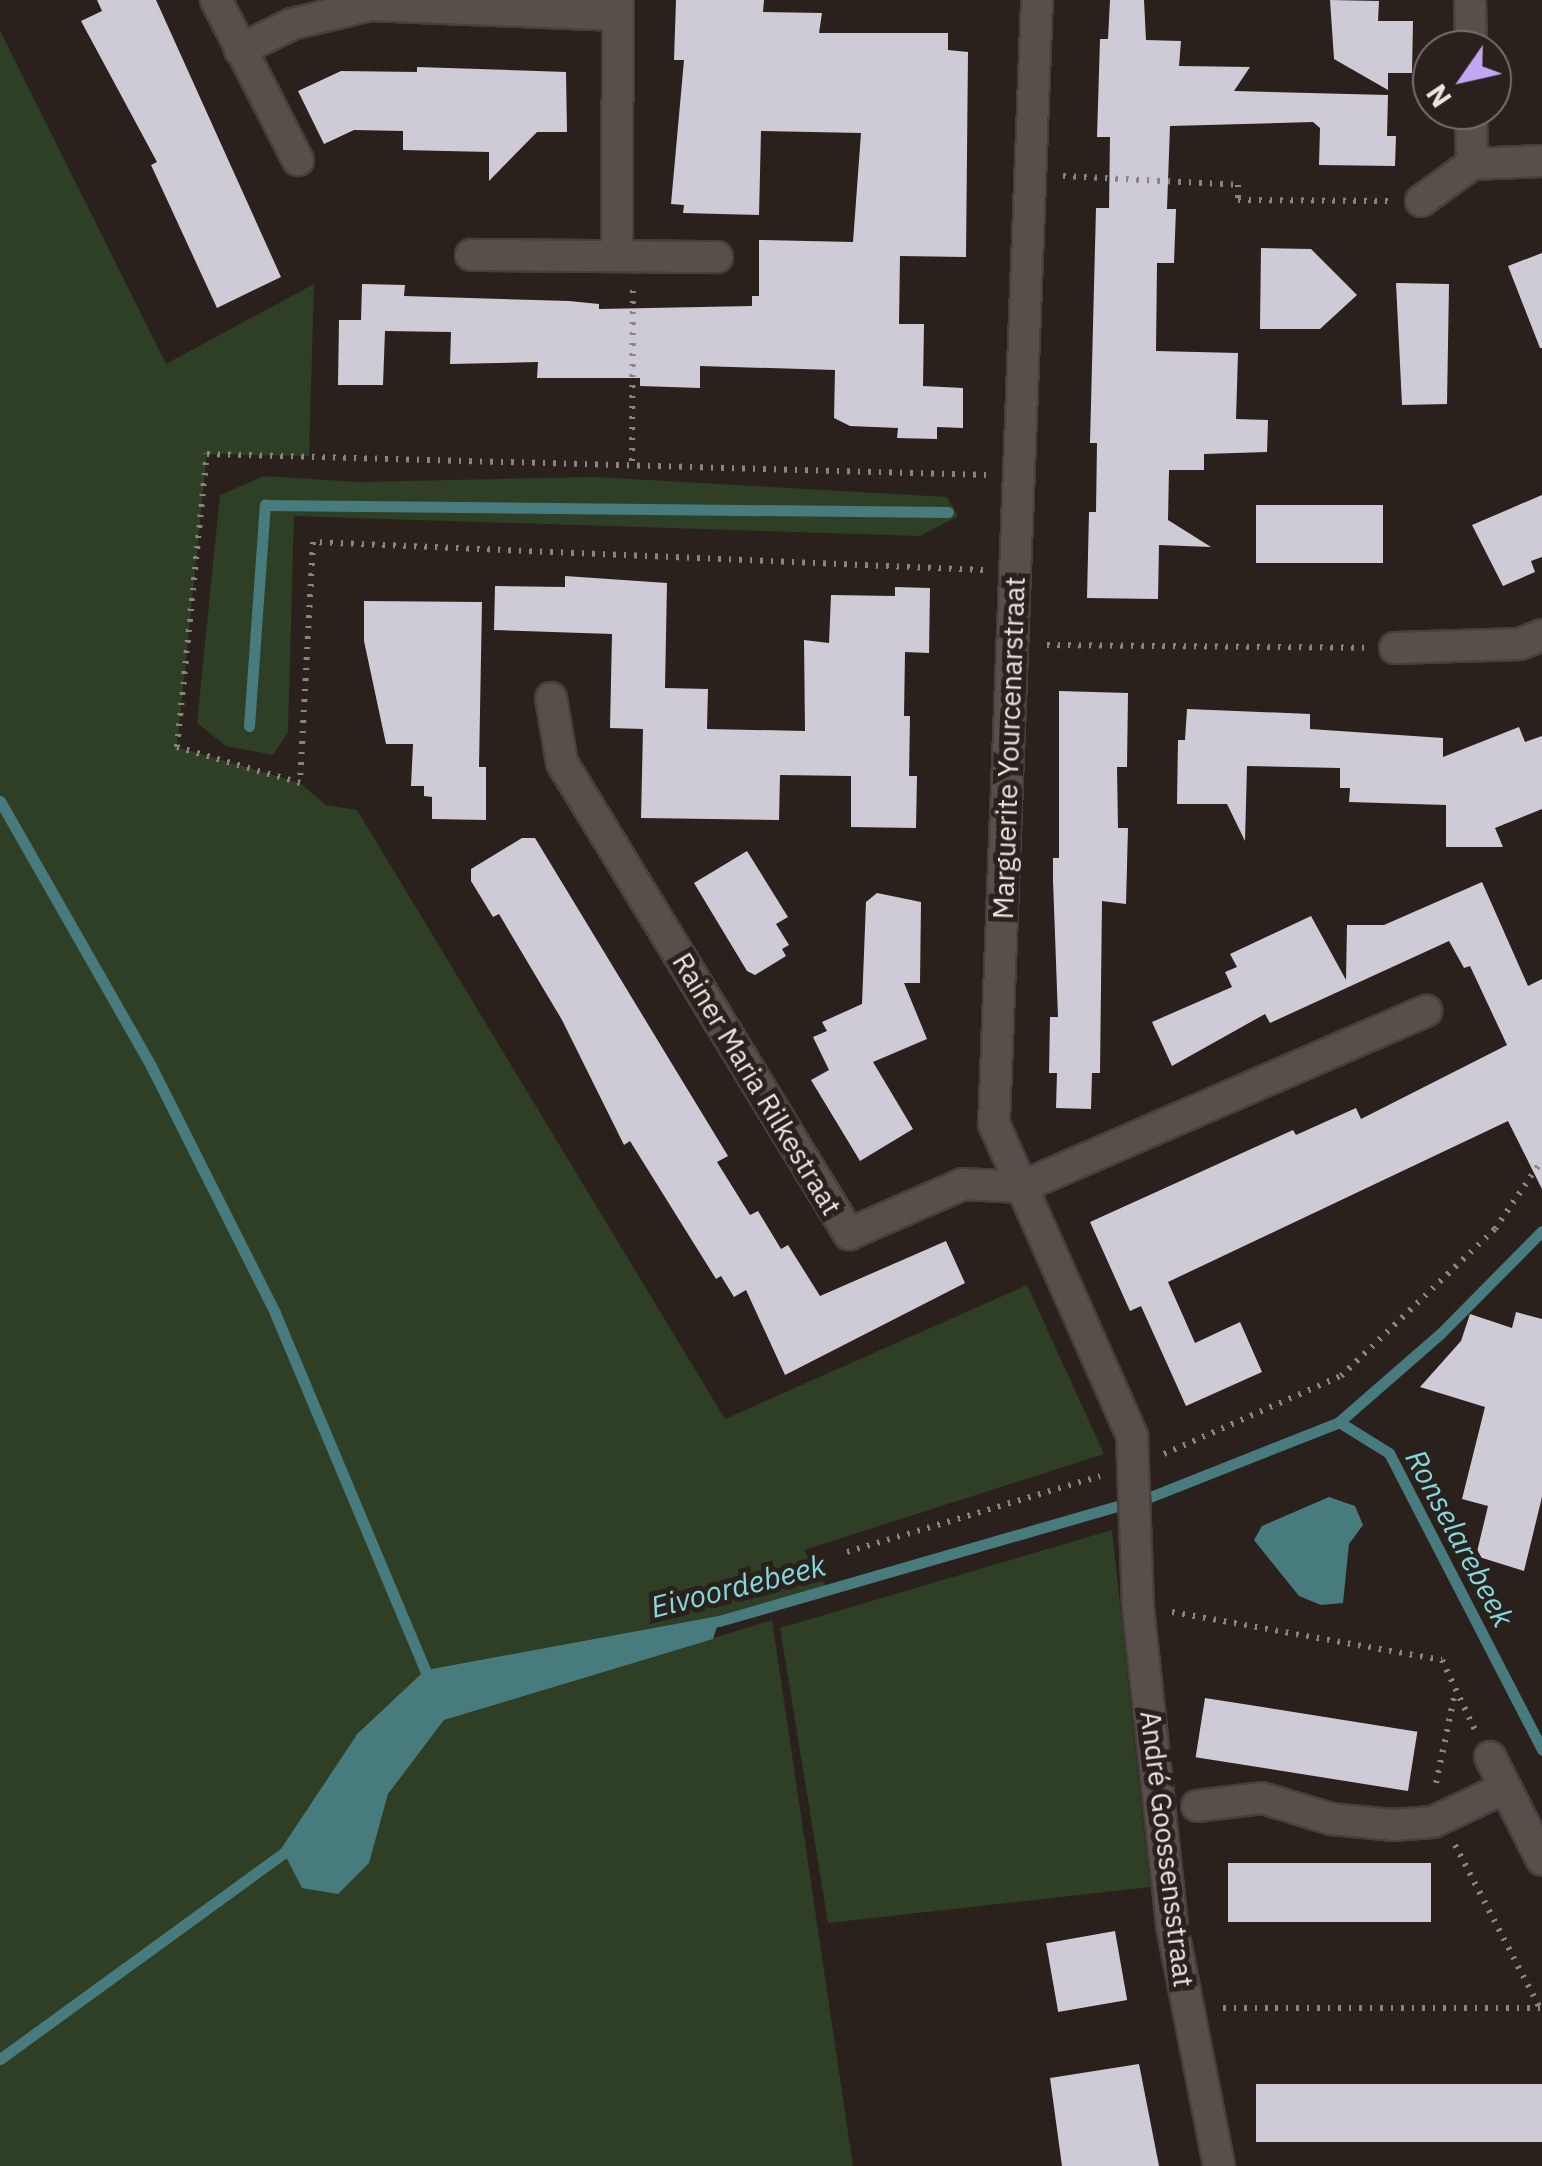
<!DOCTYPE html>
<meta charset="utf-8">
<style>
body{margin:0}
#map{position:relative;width:1542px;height:2166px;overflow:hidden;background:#2a211c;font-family:"IBM Plex Sans",sans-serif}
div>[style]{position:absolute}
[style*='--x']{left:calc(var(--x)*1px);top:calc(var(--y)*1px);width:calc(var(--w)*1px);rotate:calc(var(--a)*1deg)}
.green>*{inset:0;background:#2e3f25}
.water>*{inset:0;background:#487b7d}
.stream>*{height:11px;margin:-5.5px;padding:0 5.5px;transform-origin:5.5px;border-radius:5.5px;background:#487b7d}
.building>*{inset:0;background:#cecbd7;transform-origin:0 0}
.path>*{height:6px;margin-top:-3px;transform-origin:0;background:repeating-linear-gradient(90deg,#8a837f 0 2.5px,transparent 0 10.5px)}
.roads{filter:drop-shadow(2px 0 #463f3c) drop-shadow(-2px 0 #463f3c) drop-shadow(0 2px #463f3c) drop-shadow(0 -2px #463f3c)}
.minor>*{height:30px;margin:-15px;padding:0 15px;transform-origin:15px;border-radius:15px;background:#594f4a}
span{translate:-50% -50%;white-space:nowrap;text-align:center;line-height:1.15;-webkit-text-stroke:10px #2a211c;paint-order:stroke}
.street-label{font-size:28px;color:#ebe5e2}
.water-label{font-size:30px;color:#81dadd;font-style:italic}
.north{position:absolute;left:1412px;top:30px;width:100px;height:100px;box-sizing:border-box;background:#2a211c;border:2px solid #776f6b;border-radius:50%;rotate:236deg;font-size:28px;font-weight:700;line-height:40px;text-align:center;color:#ebe5e2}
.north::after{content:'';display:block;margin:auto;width:35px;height:45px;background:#c2a7f2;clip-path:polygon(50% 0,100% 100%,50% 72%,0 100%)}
</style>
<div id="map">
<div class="green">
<i style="clip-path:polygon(0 31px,166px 364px,314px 284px,309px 456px,207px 454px,177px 747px,300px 783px,326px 805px,357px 810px,725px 1419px,1027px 1285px,1104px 1454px,804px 1550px,828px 1590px,719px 1621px,427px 1675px,361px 1737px,369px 1863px,388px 1794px,444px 1720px,772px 1620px,853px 2166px,0 2166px)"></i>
<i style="clip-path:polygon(264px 476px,358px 482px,595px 477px,947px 497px,958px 516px,920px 536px,294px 516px,288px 732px,273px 755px,226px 746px,197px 723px,220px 495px)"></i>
<i style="clip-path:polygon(1112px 1530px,1150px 1887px,828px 1923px,780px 1628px)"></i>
</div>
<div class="water">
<i style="clip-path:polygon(1329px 1497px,1355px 1506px,1363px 1525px,1349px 1544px,1343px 1603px,1321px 1605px,1299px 1596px,1254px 1540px,1262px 1526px)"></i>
<i style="clip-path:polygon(719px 1621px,713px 1639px,444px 1720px,388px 1794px,369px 1863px,338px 1894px,302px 1888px,284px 1853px,361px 1737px,427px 1675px)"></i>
</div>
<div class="stream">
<i style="--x:249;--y:726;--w:222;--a:-85.9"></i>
<i style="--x:265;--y:505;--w:683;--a:0.59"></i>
<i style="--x:0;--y:801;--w:305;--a:60.3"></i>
<i style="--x:151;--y:1066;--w:276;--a:63.3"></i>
<i style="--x:275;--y:1313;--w:393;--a:67.2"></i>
<i style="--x:1339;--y:1422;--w:59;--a:31.8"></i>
<i style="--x:1389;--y:1453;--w:334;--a:62.7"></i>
<i style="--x:0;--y:2059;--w:351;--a:-36"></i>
<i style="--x:284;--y:1853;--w:139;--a:-56.4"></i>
<i style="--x:361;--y:1737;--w:91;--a:-43.2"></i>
<i style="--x:427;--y:1675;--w:297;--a:-10.5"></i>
<i style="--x:719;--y:1621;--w:448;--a:-16.1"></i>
<i style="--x:1150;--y:1497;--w:203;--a:-21.6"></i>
<i style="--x:1339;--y:1422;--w:134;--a:-41.1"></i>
<i style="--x:1440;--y:1334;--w:145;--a:-45.3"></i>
</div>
<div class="building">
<i style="clip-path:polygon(97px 0,156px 0,281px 277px,217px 308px,151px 165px,157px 162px,81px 21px,102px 11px)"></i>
<i style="clip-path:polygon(676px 0,764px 0,763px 12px,822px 13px,819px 33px,948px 33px,948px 50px,968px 52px,966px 257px,900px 256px,899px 324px,924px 324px,923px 386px,963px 388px,963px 428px,937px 427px,937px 439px,897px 438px,898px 428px,850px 426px,834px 418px,835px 370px,700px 366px,700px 388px,640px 386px,640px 378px,537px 378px,538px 362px,450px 364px,451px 332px,385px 331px,383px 385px,338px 385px,339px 320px,361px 320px,362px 284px,405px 285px,404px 296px,569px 301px,599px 304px,599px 309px,752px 306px,752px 296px,759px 296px,759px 240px,853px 242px,861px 133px,761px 131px,759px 215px,683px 213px,684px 205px,671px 204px,684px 60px,674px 60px)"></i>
<i style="clip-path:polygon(1110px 0,1144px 0,1146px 40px,1181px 41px,1179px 66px,1250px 67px,1234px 91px,1388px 95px,1387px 136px,1396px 136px,1395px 166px,1319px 165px,1320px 128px,1313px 122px,1170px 126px,1167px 209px,1176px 209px,1174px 263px,1157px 263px,1156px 351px,1238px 353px,1236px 419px,1268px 420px,1267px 452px,1204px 454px,1204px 470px,1169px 470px,1168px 520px,1211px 547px,1159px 545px,1158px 599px,1087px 598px,1089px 512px,1096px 512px,1097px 443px,1090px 443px,1096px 208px,1109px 208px,1110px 137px,1097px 137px,1100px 39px,1108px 39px)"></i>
<i style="clip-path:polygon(1330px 0,1379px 1px,1378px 21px,1413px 21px,1412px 73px,1388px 73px,1388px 90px,1334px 59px)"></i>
<i style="clip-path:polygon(417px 67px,566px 72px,567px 132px,537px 132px,489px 181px,489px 152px,403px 150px,403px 131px,354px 130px,324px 144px,298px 91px,341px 71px,417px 72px)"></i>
<i style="clip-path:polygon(1261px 248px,1311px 249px,1357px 295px,1320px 329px,1260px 329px)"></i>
<i style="clip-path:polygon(1542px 253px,1542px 348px,1540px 348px,1508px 266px)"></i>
<i style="clip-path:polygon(1396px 283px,1449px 284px,1447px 404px,1402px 405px)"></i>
<i style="clip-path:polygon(1542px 495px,1542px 557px,1531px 561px,1535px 572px,1503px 586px,1472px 525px)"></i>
<i style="left:1256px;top:505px;width:127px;height:58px"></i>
<i style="clip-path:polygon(565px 576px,667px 583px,665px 688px,708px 689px,707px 729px,805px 731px,804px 640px,829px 643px,831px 595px,895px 596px,895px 587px,930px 588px,929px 653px,905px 652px,904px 716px,910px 716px,909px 776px,917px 776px,916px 828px,851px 827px,851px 776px,780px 775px,779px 820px,641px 818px,643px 729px,610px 728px,612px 634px,494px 630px,495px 586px,565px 587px)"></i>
<i style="clip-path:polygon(364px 601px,482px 602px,479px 767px,486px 767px,486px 820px,432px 819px,432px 797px,424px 796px,424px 786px,411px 786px,413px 744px,386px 744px,364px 641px)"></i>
<i style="clip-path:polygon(1059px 691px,1128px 693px,1127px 767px,1117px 767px,1118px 828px,1128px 828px,1126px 904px,1102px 901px,1100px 1073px,1092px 1073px,1091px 1109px,1056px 1108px,1057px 1073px,1049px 1073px,1050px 1017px,1058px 1017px,1053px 880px,1053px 858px,1059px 858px)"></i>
<i style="clip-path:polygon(1187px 709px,1310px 714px,1310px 729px,1443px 738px,1443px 757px,1519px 727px,1525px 742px,1542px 736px,1542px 809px,1495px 828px,1503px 847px,1446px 847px,1446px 805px,1349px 802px,1350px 788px,1340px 788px,1340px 768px,1247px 766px,1245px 841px,1227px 804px,1177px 804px,1178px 740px,1185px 740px)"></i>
<i style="clip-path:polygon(522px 838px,535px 838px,669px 1059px,728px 1156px,717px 1162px,750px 1215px,758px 1211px,781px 1249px,788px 1245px,820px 1296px,946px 1241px,965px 1283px,785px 1375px,746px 1290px,734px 1297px,721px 1276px,716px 1279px,630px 1141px,624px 1145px,562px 1020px,499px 914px,493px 917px,471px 881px,471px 869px)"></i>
<i style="clip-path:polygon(747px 851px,788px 917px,776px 924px,789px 945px,782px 949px,786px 956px,755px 975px,747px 971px,694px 883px)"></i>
<i style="clip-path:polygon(1482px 882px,1528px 986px,1542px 979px,1542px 1189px,1508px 1121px,1168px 1282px,1195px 1343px,1240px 1322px,1262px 1372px,1186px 1406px,1141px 1306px,1130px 1311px,1090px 1222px,1293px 1130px,1296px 1135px,1356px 1108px,1361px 1119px,1507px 1045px,1470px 966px,1464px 968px,1449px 941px,1270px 1023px,1265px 1014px,1172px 1066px,1152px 1022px,1232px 987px,1225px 972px,1237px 967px,1230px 954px,1311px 916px,1346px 980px,1347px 925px,1384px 925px)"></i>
<i style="clip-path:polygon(877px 893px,921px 902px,920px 983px,904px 983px,927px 1039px,873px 1062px,913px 1129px,860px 1161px,811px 1080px,829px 1070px,813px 1037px,827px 1031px,822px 1022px,862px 1004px,866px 902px)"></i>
<i style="clip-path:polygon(1516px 1312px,1542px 1319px,1542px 1497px,1524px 1571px,1476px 1556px,1488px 1506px,1462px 1499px,1485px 1407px,1420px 1387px,1461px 1341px,1470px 1314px,1512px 1328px)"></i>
<i style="left:1205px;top:1698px;width:215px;height:60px;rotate:9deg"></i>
<i style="left:1228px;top:1863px;width:203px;height:59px"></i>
<i style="left:1115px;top:1931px;width:70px;height:70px;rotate:80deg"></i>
<i style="clip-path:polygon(1139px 2064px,1159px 2166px,1062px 2166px,1050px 2078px)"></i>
<i style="left:1256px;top:2084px;width:286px;height:58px"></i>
</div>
<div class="path">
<i style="--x:1063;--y:176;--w:175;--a:2.9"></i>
<i style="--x:1238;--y:185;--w:15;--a:90"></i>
<i style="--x:1238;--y:200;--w:151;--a:0.4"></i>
<i style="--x:632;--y:461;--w:173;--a:-89.7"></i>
<i style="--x:983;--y:570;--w:671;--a:-177.61"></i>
<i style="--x:313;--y:542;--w:241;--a:93.1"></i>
<i style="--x:300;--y:783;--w:128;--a:-163.7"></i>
<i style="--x:177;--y:747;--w:295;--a:-84.2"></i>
<i style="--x:207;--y:454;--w:782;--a:1.54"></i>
<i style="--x:1047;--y:645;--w:317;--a:0.5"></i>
<i style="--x:1164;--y:1454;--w:193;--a:-23.8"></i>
<i style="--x:1341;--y:1376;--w:213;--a:-43.7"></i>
<i style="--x:1495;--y:1229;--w:83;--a:-55.7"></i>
<i style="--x:847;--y:1552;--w:264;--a:-16.7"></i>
<i style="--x:1172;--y:1612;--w:274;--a:10.1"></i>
<i style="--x:1442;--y:1660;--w:77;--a:64.8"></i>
<i style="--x:1436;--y:1783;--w:92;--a:-78.1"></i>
<i style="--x:1455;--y:1845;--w:188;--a:62.5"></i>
<i style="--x:1223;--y:2008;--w:319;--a:0"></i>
</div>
<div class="roads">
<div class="minor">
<i style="--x:216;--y:0;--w:180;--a:62.9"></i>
<i style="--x:1037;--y:0;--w:1125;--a:92.19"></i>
<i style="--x:994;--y:1124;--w:341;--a:66.1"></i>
<i style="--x:1132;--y:1436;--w:171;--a:88"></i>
<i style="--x:1138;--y:1607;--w:321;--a:83.9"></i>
<i style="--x:1172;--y:1926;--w:245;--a:78.9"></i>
<i style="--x:1470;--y:1;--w:49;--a:88.8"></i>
<i style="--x:240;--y:50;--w:58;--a:-26.6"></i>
<i style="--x:292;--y:24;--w:80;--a:-13.7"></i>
<i style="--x:370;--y:5;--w:247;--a:2.3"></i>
<i style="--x:1472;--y:164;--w:70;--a:-2.5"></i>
<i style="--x:1421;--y:201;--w:63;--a:-36"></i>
<i style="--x:1472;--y:164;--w:54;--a:-91.1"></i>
<i style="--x:617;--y:251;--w:251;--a:-89.8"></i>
<i style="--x:471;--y:255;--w:246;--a:0.5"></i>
<i style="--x:1395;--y:648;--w:125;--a:-1.8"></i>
<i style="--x:1520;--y:644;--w:24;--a:-22"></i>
<i style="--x:551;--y:698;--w:66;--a:80.4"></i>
<i style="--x:562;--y:763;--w:552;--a:58.64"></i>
<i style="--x:849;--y:1234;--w:124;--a:-23.7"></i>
<i style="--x:963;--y:1184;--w:58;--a:3"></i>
<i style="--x:1021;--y:1187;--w:442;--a:-23.5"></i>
<i style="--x:1490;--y:1757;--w:115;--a:63.2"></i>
<i style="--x:1197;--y:1806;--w:65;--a:-7"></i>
<i style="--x:1262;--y:1798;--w:72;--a:16.9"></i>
<i style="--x:1331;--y:1819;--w:62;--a:5.5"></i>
<i style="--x:1393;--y:1825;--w:40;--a:-4.3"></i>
<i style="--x:1433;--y:1822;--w:80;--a:-25.3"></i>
</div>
</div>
<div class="street-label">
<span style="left:1009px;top:748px;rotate:-88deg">Marguerite Yourcenarstraat</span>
<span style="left:757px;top:1084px;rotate:59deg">Rainer Maria Rilkestraat</span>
<span style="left:1167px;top:1849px;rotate:83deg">André Goossensstraat</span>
</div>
<div class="water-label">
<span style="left:1460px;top:1538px;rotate:62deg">Ronselarebeek</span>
<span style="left:738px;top:1586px;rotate:-14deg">Eivoordebeek</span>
</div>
<div class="north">N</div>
</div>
